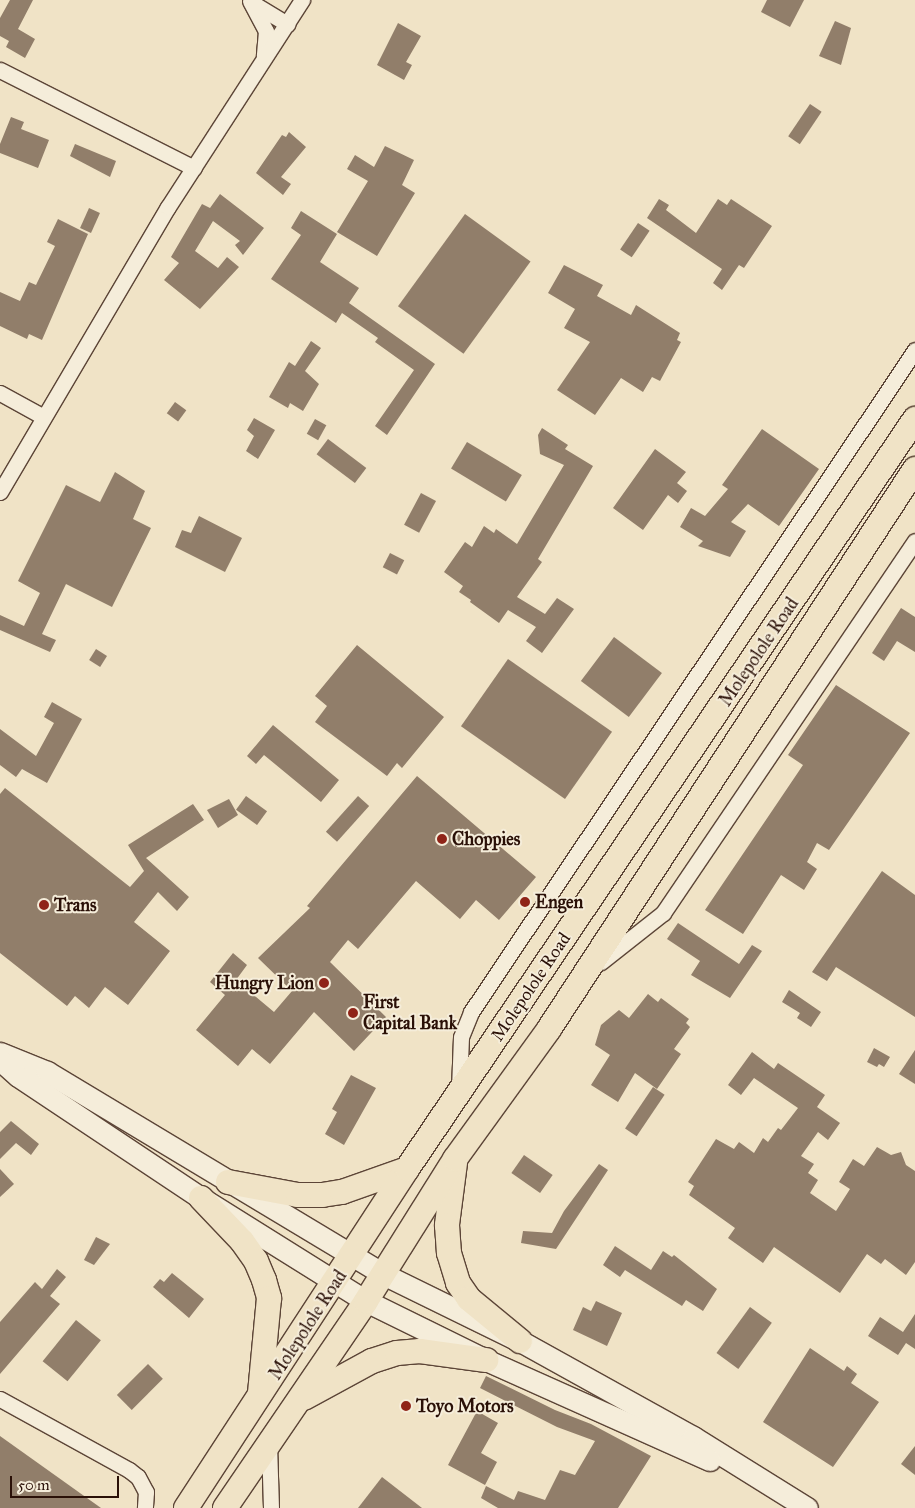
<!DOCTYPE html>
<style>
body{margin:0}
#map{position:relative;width:915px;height:1508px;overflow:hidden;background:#f0e3c6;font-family:"IM FELL Great Primer",serif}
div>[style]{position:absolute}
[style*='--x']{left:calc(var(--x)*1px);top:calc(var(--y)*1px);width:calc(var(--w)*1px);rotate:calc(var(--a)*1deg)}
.building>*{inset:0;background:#917e6a;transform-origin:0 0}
.roads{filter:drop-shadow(1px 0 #5c4537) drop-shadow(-1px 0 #5c4537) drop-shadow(0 1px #5c4537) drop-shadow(0 -1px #5c4537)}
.street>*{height:15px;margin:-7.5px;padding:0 7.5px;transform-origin:7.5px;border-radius:7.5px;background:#f5edda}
.secondary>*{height:21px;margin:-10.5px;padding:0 10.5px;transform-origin:10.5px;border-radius:10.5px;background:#f5edda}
.primary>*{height:24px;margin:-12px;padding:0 12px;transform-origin:12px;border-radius:12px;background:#f0e3c6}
.dots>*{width:14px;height:14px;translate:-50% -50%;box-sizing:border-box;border:2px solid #f5edda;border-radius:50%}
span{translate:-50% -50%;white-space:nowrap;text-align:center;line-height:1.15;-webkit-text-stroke:4px #f5edda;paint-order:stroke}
.street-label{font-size:18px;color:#2a1007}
.poi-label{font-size:18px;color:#2a1007;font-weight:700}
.left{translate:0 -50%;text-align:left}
.right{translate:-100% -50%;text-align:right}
.scale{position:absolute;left:10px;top:1476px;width:109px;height:22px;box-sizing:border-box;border:2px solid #2a1007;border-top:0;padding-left:6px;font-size:15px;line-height:18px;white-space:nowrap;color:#2a1007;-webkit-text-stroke:4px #f5edda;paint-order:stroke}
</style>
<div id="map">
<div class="building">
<i style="clip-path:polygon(10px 0,33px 0,18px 29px,35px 39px,25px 58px,6px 47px,9px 41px,0 36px,0 18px)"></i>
<i style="clip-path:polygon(767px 0,804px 0,790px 27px,761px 12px)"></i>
<i style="clip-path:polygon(835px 21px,851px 28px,841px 65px,819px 56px)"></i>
<i style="clip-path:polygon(398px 23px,421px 36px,406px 62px,412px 65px,404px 80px,377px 65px)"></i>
<i style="left:810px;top:104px;width:14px;height:39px;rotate:34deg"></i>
<i style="clip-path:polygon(11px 117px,24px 122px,21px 129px,49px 140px,38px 168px,0 153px,0 144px)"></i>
<i style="clip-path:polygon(289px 132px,306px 147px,281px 177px,291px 184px,283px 195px,256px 173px,282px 135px,286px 137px)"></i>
<i style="clip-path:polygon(75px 144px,116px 161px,110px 177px,70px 156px)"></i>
<i style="clip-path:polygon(385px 146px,414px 160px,402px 185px,415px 193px,377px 256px,337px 232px,368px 181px,347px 169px,355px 155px,374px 167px)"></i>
<i style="clip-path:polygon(220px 194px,264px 228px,243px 255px,235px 245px,240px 241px,213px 221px,195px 251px,218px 268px,227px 257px,239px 267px,200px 309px,164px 280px,179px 263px,171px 257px,202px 204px,210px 208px)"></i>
<i style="clip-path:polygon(659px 199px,669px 205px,666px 210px,696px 233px,718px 199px,727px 205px,731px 199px,772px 226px,744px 268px,739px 265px,722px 290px,713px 283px,722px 269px,647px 218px)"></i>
<i style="left:89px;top:208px;width:12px;height:22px;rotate:24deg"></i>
<i style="clip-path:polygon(301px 211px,337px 234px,320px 262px,359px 288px,349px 303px,435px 364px,387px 435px,375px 426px,414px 370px,375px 342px,378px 338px,342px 313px,336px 323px,271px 279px,301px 235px,291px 228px)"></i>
<i style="left:465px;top:214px;width:81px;height:114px;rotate:36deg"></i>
<i style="clip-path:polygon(58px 219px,88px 234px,42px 340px,29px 334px,27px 339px,0 326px,0 292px,20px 301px,29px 282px,36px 285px,55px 246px,47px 242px)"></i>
<i style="left:638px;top:223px;width:14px;height:32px;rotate:34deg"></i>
<i style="clip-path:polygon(564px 265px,603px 285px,597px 296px,631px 315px,636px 305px,680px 333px,677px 340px,681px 342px,660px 381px,652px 377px,643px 392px,621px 378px,595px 415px,557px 390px,590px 342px,564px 328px,575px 309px,548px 293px)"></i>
<i style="clip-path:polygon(311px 341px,321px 348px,305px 371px,319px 384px,303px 411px,290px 403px,288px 408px,269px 397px,289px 362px,295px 366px)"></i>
<i style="left:175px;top:402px;width:14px;height:14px;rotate:36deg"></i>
<i style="clip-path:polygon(254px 418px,275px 430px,258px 459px,246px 451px,254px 436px,247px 430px)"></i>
<i style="left:315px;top:419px;width:13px;height:17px;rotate:29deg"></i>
<i style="clip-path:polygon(542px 428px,568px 445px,565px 449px,593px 466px,538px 559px,542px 562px,517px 597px,545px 614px,557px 598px,574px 609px,542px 653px,526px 641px,536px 627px,508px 610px,499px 623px,470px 602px,471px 600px,459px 592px,463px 586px,444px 572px,465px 542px,472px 547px,484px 526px,494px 533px,496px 529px,517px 544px,564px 465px,540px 454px,538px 435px)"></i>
<i style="clip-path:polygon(762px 429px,819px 469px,779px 526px,748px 504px,731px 522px,746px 531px,730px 557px,698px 546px,703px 541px,680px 527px,691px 508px,705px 516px,728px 489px,722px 485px)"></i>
<i style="left:328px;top:439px;width:48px;height:19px;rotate:37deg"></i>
<i style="left:467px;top:442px;width:64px;height:31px;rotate:31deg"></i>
<i style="clip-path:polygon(655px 449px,686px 472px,677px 483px,687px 491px,678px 503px,668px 495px,643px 530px,613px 508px)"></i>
<i style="clip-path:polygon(115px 472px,145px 491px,133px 519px,151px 528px,112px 607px,66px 584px,42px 634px,56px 640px,50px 652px,0 630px,0 615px,24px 626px,40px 593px,18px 581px,66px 485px,100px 502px)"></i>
<i style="left:421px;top:493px;width:17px;height:36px;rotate:28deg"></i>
<i style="clip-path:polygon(199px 516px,242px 538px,225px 572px,175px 547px,182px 530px,191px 533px)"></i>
<i style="left:390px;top:553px;width:16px;height:16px;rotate:27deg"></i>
<i style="clip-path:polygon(901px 608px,915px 617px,915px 652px,897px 641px,884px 661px,872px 653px)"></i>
<i style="left:614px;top:637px;width:60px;height:55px;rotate:37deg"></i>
<i style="clip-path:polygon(357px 645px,444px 717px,402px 768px,397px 763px,387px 776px,315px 722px,327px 706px,315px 696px)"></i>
<i style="left:96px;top:649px;width:13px;height:13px;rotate:32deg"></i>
<i style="left:508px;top:659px;width:127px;height:82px;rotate:35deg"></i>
<i style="clip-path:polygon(836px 685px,910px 733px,829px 850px,817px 843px,807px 862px,817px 869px,804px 890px,781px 875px,743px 934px,705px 910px,803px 765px,788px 755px)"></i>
<i style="clip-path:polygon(52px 702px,82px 719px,47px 783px,22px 769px,16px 777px,0 765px,0 729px,36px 756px,54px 723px,44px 717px)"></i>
<i style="clip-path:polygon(273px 725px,339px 780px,321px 802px,264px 755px,256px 764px,247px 756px)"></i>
<i style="clip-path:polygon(417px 776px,536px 877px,499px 920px,476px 900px,460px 919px,416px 881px,358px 949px,348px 940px,330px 962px,386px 1017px,354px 1051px,314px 1012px,270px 1064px,252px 1049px,238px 1066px,196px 1030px,225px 995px,210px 982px,233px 953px,247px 965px,236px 980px,274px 1012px,292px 991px,258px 958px,310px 908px,307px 906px)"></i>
<i style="clip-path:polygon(5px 788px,130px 887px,144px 871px,128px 845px,193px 804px,204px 820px,146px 858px,189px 897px,177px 911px,158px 892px,134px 922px,170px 951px,128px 1005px,105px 987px,89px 1008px,75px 996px,67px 1006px,0 953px,0 794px)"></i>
<i style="left:246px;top:796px;width:26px;height:17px;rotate:36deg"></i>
<i style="left:358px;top:796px;width:15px;height:48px;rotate:42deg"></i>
<i style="clip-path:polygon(229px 799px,238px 815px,218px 828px,207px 810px)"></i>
<i style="clip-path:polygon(882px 871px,915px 895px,915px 1017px,836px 967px,827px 981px,812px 972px)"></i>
<i style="clip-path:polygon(678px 923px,739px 964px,752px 945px,762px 951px,730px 998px,691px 975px,700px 961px,667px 939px)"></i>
<i style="clip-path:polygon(789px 990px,821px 1012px,811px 1027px,797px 1018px,800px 1013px,782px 1002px)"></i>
<i style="clip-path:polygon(648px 994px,658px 1002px,661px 998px,689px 1019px,686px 1023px,690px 1027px,674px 1049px,681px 1054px,657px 1089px,635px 1073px,618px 1102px,591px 1085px,610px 1055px,595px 1045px,601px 1025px,619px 1010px,629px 1018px)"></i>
<i style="clip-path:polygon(874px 1048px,890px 1057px,884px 1067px,879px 1064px,877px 1067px,867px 1062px)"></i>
<i style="clip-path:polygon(915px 1050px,915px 1084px,899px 1074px)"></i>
<i style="clip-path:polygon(752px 1052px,774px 1069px,778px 1063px,825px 1095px,817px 1107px,840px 1123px,828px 1140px,818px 1132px,801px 1156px,814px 1164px,808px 1173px,818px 1180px,810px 1193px,836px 1211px,850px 1189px,839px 1182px,853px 1159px,864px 1166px,877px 1147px,891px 1155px,901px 1152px,906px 1165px,915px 1171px,915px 1262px,906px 1275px,885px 1259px,881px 1264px,867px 1254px,840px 1293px,774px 1247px,763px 1263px,728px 1238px,735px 1228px,689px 1195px,694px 1186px,688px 1182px,716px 1139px,734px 1149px,739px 1142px,754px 1153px,763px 1138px,768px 1142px,778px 1128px,781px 1130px,798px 1108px,754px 1078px,741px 1095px,728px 1085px)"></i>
<i style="clip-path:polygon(351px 1075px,376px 1088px,344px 1145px,325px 1134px,337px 1112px,332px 1109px)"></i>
<i style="left:653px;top:1087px;width:14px;height:50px;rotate:34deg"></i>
<i style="clip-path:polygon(11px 1121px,39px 1144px,31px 1155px,16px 1143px,0 1159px,0 1132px)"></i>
<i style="left:524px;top:1155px;width:35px;height:22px;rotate:35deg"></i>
<i style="clip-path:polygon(599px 1164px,608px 1170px,556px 1249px,521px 1243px,523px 1231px,552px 1233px,564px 1211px)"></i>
<i style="clip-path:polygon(0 1169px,14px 1184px,0 1197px)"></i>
<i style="clip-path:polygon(96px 1237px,110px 1244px,94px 1265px,84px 1260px)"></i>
<i style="clip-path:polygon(615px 1246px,651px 1270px,663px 1251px,672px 1257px,674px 1255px,717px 1289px,703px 1311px,686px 1300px,682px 1306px,625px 1270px,620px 1277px,603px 1265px)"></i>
<i style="clip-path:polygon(57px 1269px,66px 1277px,50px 1296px,60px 1304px,0 1374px,0 1322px,35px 1282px,42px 1289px)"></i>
<i style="clip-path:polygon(172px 1273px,204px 1299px,189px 1318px,153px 1287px,160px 1279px,164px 1282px)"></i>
<i style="clip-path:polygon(596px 1301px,622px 1313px,607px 1346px,573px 1330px,583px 1307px,591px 1311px)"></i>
<i style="left:750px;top:1307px;width:27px;height:57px;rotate:36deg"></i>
<i style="clip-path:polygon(915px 1314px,915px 1349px,906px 1343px,898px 1355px,868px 1336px,880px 1317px,903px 1332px)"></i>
<i style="left:76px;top:1320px;width:32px;height:53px;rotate:39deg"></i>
<i style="clip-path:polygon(810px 1348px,844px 1371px,847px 1366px,857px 1374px,851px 1383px,879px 1402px,833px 1467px,763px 1422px)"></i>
<i style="left:148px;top:1364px;width:21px;height:44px;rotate:45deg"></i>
<i style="clip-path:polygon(486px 1376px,555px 1410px,591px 1424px,651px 1456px,618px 1508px,498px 1508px,481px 1498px,486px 1486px,514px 1500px,518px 1491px,545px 1500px,560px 1470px,575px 1475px,595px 1441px,557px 1427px,480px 1388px)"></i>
<i style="clip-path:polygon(477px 1411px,498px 1423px,481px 1453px,497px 1462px,485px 1485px,448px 1465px)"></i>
<i style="clip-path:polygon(0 1436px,101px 1508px,0 1508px)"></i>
<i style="clip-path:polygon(915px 1446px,915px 1475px,901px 1464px)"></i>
<i style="clip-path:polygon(382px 1477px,422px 1508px,358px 1508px)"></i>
</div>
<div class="roads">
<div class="street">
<i style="--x:250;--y:1;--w:34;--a:62"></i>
<i style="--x:266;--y:31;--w:25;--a:95"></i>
<i style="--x:254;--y:4;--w:39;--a:31"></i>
<i style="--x:0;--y:70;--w:217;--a:26.8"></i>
<i style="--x:0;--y:393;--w:48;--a:28.7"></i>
<i style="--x:0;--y:492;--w:331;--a:-59.5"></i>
<i style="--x:168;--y:207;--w:247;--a:-57.1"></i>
<i style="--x:601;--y:962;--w:79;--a:-38.3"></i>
<i style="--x:663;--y:913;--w:449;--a:-55.9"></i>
<i style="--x:459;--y:1089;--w:52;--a:-87.8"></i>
<i style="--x:461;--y:1037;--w:27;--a:-68"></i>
<i style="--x:471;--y:1012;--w:797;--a:-56.15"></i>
<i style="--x:0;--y:1399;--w:147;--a:28.8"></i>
<i style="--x:129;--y:1470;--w:11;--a:38"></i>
<i style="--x:138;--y:1477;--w:17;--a:62"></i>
<i style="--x:146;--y:1492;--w:16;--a:94"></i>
<i style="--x:269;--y:1444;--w:64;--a:88.2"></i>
</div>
<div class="secondary">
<i style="--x:0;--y:1053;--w:51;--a:22"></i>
<i style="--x:47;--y:1072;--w:390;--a:31"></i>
<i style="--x:381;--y:1273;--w:155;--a:26.1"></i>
<i style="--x:520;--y:1341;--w:198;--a:29"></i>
<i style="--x:693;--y:1437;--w:134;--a:31.9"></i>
<i style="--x:0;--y:1060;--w:24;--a:42"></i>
<i style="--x:18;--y:1076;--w:220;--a:33.7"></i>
<i style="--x:201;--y:1198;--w:195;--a:32"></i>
<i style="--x:366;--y:1301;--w:134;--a:26.2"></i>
<i style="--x:486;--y:1360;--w:245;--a:24.1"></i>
</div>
<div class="primary">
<i style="--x:455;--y:1163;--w:63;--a:97.4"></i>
<i style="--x:447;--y:1225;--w:28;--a:86"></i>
<i style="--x:449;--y:1253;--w:31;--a:73"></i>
<i style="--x:458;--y:1283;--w:19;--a:55"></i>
<i style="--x:469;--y:1299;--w:66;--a:39.5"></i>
<i style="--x:228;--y:1182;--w:71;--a:10.5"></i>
<i style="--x:298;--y:1195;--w:24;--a:0"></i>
<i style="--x:322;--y:1195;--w:20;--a:-9"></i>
<i style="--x:342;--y:1192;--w:69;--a:-19.5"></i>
<i style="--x:201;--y:1198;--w:59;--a:46.4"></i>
<i style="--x:242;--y:1241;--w:24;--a:55"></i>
<i style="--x:256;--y:1261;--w:21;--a:67"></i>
<i style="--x:264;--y:1280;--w:19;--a:74"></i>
<i style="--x:269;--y:1298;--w:95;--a:95.4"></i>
<i style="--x:304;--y:1398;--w:77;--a:-28.6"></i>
<i style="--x:372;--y:1361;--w:26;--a:-18"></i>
<i style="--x:397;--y:1353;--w:23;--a:-5"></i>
<i style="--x:420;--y:1351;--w:67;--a:7.8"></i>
<i style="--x:186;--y:1508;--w:405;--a:-56.9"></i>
<i style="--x:407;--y:1169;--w:906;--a:-55.89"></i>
<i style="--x:225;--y:1508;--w:250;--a:-55.7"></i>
<i style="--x:366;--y:1301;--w:168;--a:-57.9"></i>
<i style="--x:455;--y:1159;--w:160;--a:-54.1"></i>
<i style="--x:549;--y:1029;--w:669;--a:-56.83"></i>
</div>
</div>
<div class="dots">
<i style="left:442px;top:839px;background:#8f2418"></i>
<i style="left:525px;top:902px;background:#8f2418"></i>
<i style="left:44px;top:905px;background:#8f2418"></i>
<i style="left:324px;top:983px;background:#8f2418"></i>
<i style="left:353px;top:1013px;background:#8f2418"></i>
<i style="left:406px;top:1406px;background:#8f2418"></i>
</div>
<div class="street-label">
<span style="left:759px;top:652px;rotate:-56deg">Molepolole Road</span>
<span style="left:531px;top:987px;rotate:-56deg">Molepolole Road</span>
<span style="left:308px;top:1325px;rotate:-57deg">Molepolole Road</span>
</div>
<div class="poi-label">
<span class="left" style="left:452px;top:839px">Choppies</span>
<span class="left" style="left:535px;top:902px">Engen</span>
<span class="left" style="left:54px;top:905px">Trans</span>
<span class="right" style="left:314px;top:983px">Hungry Lion</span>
<span class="left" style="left:363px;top:1013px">First<br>Capital Bank</span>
<span class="left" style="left:416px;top:1406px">Toyo Motors</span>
</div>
<div class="scale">50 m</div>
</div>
